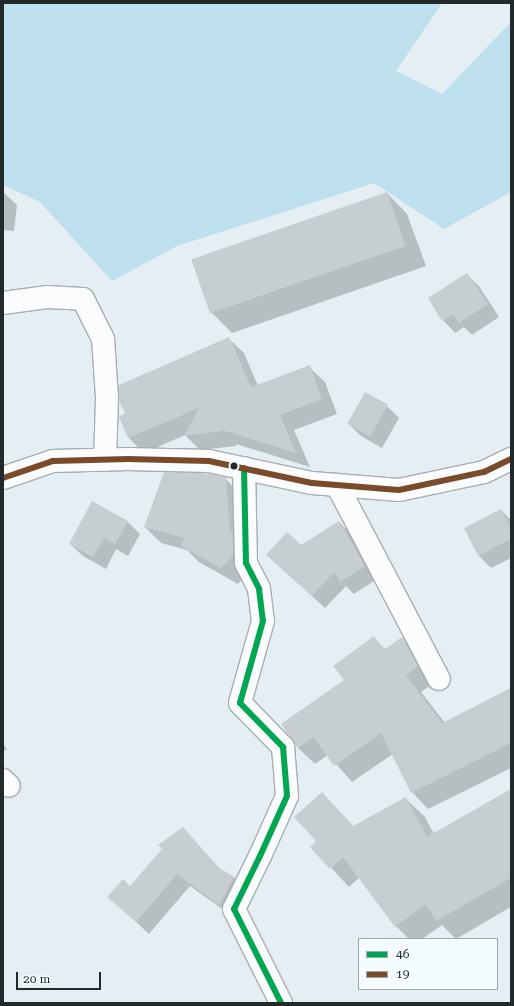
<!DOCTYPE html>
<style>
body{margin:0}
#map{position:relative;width:514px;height:1006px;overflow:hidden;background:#e5eef2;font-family:"Roboto Serif",serif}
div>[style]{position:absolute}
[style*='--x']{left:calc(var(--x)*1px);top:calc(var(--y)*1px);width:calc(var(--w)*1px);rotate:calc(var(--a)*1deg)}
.green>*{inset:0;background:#bee0ee}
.shadow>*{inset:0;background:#0003}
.building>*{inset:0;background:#c7ced1;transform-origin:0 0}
.roads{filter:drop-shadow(1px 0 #a7aeb2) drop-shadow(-1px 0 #a7aeb2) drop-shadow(0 1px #a7aeb2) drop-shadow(0 -1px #a7aeb2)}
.minor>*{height:22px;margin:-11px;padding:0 11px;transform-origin:11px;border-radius:11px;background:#fbfcfd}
.bus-1>*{height:6px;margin:-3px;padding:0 3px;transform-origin:3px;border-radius:3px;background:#00a651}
.bus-2>*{height:6px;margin:-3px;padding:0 3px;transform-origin:3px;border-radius:3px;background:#7a4b2a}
.dots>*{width:11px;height:11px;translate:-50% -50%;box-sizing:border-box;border:2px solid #f5fcff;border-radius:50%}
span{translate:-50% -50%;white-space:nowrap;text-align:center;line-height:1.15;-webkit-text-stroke:3px #f5fcff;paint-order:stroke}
.frame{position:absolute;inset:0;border:4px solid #22292b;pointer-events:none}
.legend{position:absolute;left:358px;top:938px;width:140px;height:52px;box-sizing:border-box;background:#f5fcff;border:1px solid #a1a8aa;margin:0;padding:5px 7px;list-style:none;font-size:12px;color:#22292b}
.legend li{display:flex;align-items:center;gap:8px;height:20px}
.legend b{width:20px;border:1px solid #a1a8aa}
.scale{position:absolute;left:16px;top:972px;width:85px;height:18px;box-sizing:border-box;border:2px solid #22292b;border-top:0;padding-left:5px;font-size:12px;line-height:14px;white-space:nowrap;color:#22292b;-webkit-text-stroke:3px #f5fcff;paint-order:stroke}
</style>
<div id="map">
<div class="green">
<i style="clip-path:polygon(3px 3px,442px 3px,396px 71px,442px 94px,511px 22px,511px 192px,444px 229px,374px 183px,177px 246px,112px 281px,40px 202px,3px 185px)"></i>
</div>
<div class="shadow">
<i style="clip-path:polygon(3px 192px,17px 205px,14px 231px,3px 230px)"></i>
<i style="clip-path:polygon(387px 193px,407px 214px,426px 266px,232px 333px,211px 312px)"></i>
<i style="clip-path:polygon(466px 274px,479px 286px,499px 317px,472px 335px,464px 327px,455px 333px,443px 320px)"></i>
<i style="clip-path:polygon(228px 338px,244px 353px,258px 386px,309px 367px,325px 382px,337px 414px,294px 430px,310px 467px,236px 444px,236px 446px,200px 450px,185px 435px,144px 453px,129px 438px,120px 417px)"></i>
<i style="clip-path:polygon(387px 406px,399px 418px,382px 448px,361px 436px,348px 423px)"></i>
<i style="clip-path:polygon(225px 478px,241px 495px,249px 571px,238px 584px,199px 562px,187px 550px,161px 543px,145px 527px)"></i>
<i style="clip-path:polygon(92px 503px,128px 522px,140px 534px,128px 556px,116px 549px,106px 569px,83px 556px,70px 544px)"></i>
<i style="clip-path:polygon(501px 510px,511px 520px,511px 558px,491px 568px,479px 556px)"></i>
<i style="clip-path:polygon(339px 522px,351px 534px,377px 579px,354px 594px,346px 586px,325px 608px,280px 567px)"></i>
<i style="clip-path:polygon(373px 638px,386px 650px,402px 638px,418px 655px,434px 683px,421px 692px,445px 723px,511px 690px,511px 768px,428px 809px,412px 792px,393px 754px,352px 782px,328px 755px,315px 764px,298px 748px)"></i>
<i style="clip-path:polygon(3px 744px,7px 749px,3px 752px)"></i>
<i style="clip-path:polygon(511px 790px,511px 907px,456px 939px,442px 925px,422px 939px,409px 939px,396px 926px,360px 877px,349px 887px,312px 847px,340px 812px,354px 827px,406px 799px,425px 817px,434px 834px)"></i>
<i style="clip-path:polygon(183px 828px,221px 870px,234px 877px,246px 890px,232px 916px,190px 886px,149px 934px,109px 897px,130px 888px)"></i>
</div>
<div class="building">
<i style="left:387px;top:192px;width:57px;height:207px;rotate:71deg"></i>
<i style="clip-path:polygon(467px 273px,488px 304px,459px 323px,453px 314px,442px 321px,428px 298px)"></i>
<i style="clip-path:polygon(229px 337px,251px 387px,310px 365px,322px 399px,280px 415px,296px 453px,222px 430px,222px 431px,184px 436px,199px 408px,128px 438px,119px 417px,125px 413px,119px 401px,119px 385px)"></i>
<i style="left:365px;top:392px;width:26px;height:36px;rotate:29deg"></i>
<i style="clip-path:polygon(164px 472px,202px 473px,226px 477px,230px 532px,233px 534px,233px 555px,221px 568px,181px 546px,184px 538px,144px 527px)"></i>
<i style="clip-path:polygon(92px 501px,128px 521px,115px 544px,104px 538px,93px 557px,69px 544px)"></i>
<i style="clip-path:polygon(501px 509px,511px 528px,511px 539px,478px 556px,464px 528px)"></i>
<i style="clip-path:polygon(339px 521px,365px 566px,340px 582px,334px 572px,312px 596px,266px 555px,287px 532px,301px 545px)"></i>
<i style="clip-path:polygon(374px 636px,384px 650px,402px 637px,418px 666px,406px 675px,442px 723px,511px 688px,511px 743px,411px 793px,381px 733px,334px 766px,314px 737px,298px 748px,281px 724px,344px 680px,333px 666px)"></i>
<i style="clip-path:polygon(511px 789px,511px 878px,436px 921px,426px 904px,395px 927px,343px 857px,330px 869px,310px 847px,316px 841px,294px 817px,322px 792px,353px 826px,406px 797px,427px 837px)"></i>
<i style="clip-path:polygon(183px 827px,218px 867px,234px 877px,219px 905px,177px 874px,136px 922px,107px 897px,123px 879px,130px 886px,162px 849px,158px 845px)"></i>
</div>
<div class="roads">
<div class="minor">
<i style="--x:3;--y:303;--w:44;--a:-7.8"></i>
<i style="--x:47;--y:297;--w:36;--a:3"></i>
<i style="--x:83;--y:299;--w:45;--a:63.4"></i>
<i style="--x:103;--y:339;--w:59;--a:86.1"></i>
<i style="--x:107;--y:398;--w:62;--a:91.8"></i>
<i style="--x:244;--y:468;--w:95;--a:88.8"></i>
<i style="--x:246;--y:563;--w:29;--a:63"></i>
<i style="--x:259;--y:589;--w:32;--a:83"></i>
<i style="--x:263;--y:621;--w:85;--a:105.7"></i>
<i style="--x:240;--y:703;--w:62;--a:45.7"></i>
<i style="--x:283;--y:747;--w:49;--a:85.3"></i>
<i style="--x:287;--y:796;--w:66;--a:114.2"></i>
<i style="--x:260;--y:856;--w:59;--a:116.1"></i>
<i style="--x:234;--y:909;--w:105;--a:63.4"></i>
<i style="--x:3;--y:478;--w:53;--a:-18.8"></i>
<i style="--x:53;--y:461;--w:75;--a:-1.5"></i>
<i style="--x:128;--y:459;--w:81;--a:1.4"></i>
<i style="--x:209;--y:461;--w:105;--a:12.1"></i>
<i style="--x:312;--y:483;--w:87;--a:4.6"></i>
<i style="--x:399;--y:490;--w:87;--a:-12"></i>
<i style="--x:484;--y:472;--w:30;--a:-26"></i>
<i style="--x:337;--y:485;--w:219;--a:62.3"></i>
<i style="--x:3;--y:780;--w:8;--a:45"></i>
</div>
</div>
<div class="bus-1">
<i style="--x:244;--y:468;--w:95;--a:88.8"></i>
<i style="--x:246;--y:563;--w:29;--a:63"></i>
<i style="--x:259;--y:589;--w:32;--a:83"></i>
<i style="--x:263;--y:621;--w:85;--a:105.7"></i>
<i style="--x:240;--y:703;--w:62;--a:45.7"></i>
<i style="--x:283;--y:747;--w:49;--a:85.3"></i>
<i style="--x:287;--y:796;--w:66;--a:114.2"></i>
<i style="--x:260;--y:856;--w:59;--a:116.1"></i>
<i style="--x:234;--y:909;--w:105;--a:63.4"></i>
</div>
<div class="bus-2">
<i style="--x:3;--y:478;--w:53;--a:-18.8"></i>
<i style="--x:53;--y:461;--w:75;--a:-1.5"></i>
<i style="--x:128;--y:459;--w:81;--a:1.4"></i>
<i style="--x:209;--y:461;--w:105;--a:12.1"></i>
<i style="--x:312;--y:483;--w:87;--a:4.6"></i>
<i style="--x:399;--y:490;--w:87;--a:-12"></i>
<i style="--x:484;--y:472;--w:30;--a:-26"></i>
</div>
<div class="dots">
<i style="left:234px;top:466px;background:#22292b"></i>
</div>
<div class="frame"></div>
<ul class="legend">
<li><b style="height:5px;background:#00a651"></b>46</li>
<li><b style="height:5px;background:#7a4b2a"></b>19</li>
</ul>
<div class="scale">20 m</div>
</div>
